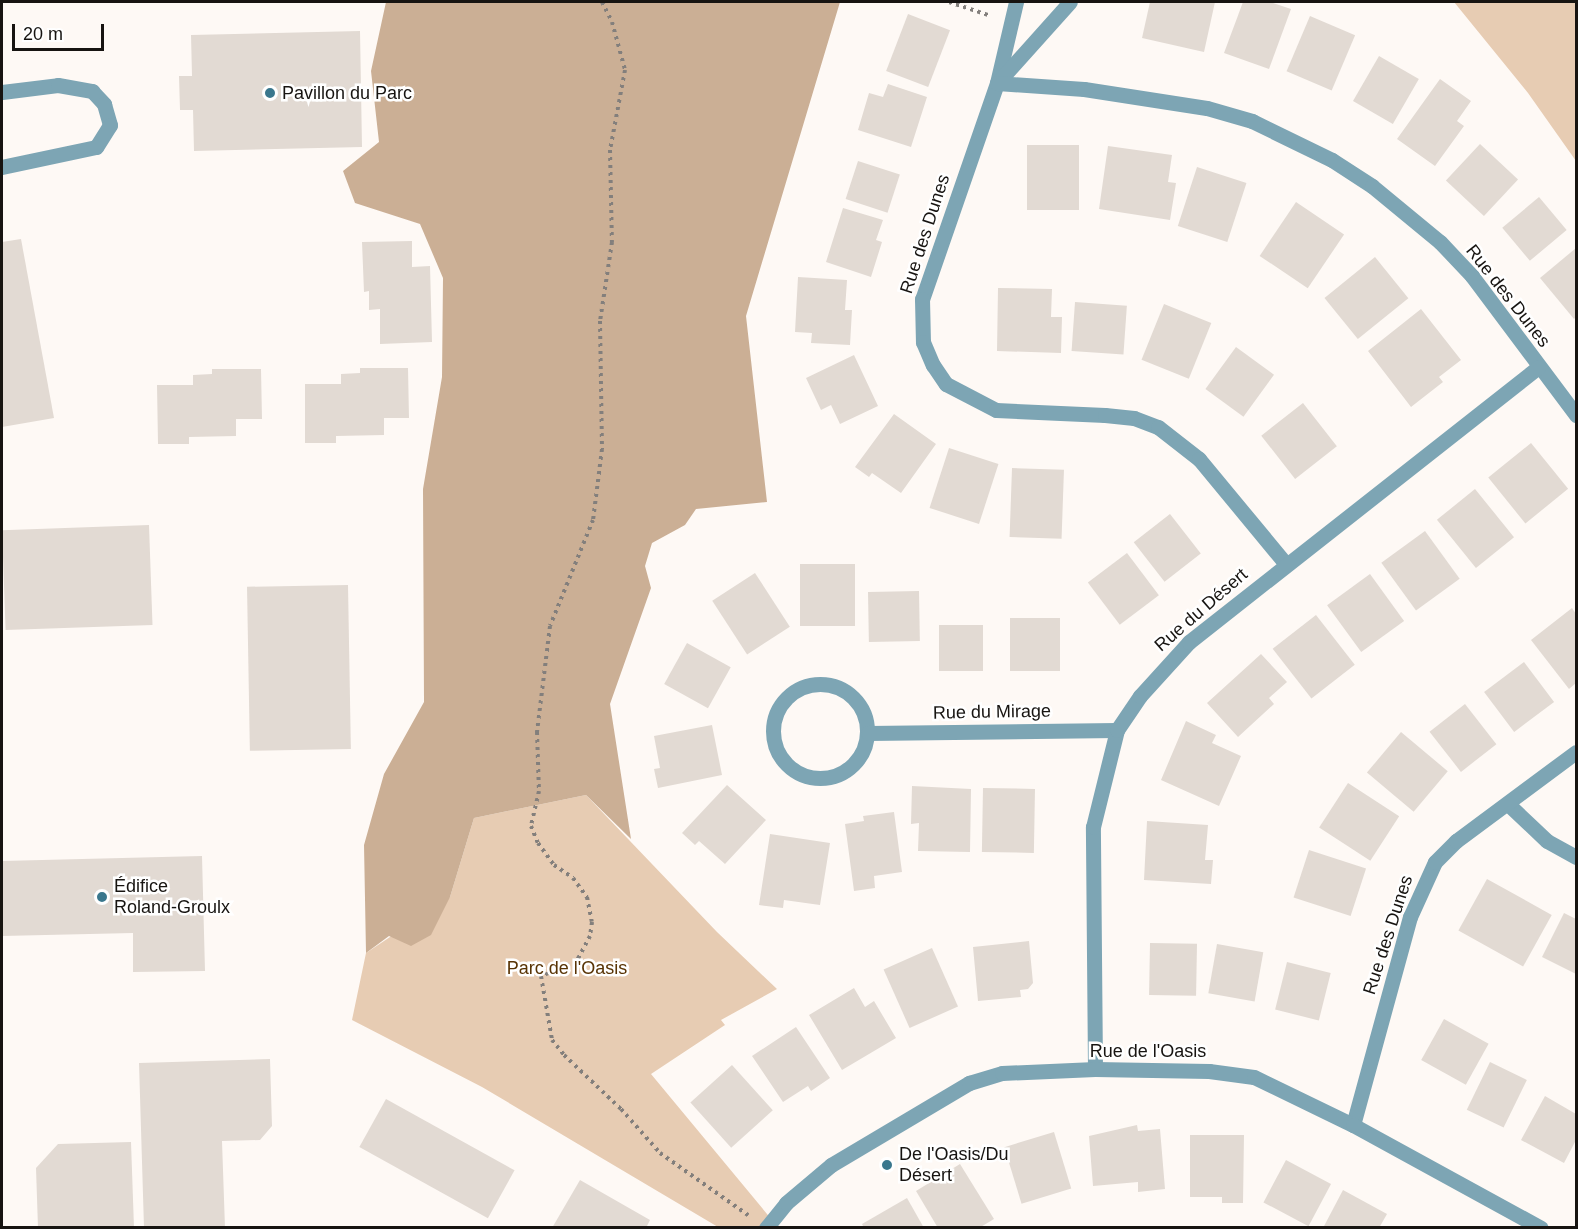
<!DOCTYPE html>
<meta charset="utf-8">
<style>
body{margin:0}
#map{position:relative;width:1578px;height:1229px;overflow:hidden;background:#fef9f5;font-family:Helvetica,sans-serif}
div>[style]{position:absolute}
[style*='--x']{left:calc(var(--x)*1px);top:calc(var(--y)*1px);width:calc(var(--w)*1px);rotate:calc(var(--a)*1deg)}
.green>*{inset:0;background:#e7ccb3}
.forest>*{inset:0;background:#cbaf95}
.building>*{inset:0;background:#e2dad3;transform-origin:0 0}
.path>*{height:4px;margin-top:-2px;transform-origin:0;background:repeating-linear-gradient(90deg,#837f7c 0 3px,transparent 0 7.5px)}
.street>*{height:15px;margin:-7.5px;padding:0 7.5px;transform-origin:7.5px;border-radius:7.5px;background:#7da5b4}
.street>.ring{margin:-7.5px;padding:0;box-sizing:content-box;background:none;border:15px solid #7da5b4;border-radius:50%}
.dots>*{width:16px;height:16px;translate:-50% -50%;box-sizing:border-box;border:3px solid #fff;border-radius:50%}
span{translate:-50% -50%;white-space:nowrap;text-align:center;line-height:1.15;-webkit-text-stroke:5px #fff;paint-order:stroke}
.poi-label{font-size:18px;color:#171411}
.left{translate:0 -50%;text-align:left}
.street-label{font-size:18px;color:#171411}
.park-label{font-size:18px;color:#583304}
.frame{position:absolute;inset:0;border:3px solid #171411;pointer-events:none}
.scale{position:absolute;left:12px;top:24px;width:92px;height:27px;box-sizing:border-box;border:3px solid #171411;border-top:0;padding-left:8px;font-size:18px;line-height:21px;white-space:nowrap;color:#171411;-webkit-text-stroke:4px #fff;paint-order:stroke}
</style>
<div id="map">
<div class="green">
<i style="clip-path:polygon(1454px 2px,1576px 2px,1576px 161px,1528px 93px)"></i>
<i style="clip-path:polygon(586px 795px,717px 932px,777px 989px,721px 1020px,725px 1025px,651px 1074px,772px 1220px,766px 1227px,718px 1227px,482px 1087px,352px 1020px,366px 953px,450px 897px,474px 818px)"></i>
</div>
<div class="forest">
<i style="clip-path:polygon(386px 2px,840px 2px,746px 316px,767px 502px,696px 509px,685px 525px,652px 543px,645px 566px,651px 588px,610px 704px,631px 839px,586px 795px,474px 818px,450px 897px,431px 935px,411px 946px,389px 936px,366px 953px,364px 845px,384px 774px,424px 702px,423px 489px,442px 377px,443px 278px,420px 224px,355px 203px,343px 171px,379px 142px,371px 71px)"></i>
</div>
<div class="building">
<i style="clip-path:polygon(1150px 2px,1215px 2px,1204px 52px,1142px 38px)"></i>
<i style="clip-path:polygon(1243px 2px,1270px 2px,1291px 9px,1269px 69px,1224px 53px)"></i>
<i style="left:908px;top:14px;width:45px;height:61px;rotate:21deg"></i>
<i style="left:1310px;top:16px;width:49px;height:60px;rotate:23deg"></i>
<i style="clip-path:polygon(360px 31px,362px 147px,194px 151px,193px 110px,180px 110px,179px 76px,192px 76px,191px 35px)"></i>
<i style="left:1379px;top:56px;width:46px;height:52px;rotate:30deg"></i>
<i style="clip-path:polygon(1440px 79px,1471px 101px,1457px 121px,1464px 126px,1435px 166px,1397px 139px)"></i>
<i style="clip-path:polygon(888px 84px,927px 97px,911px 147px,858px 130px,869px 93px,883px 97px)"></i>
<i style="left:1480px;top:144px;width:52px;height:50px;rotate:43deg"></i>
<i style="left:1027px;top:145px;width:52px;height:65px"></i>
<i style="clip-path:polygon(1108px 146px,1172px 155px,1168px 182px,1176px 183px,1170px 220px,1099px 209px)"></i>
<i style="left:858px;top:161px;width:44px;height:40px;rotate:18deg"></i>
<i style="left:1197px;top:167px;width:52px;height:62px;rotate:18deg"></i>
<i style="left:1539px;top:197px;width:43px;height:48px;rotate:50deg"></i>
<i style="left:1296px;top:202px;width:58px;height:65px;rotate:34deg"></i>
<i style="clip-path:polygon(843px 208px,883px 220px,876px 240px,882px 242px,871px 277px,826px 262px)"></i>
<i style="clip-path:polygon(21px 239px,54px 418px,2px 427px,2px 242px)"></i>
<i style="clip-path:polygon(412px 241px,412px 267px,430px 266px,432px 342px,380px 344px,380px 309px,369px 310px,369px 291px,364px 292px,362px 242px)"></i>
<i style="clip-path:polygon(1576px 248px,1576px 317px,1574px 319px,1540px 278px)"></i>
<i style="left:1375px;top:257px;width:53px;height:65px;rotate:51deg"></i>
<i style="clip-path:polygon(798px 277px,847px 280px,845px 310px,852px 310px,850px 345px,811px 343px,812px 333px,795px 332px)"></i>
<i style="clip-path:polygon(998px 288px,1052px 289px,1051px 317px,1062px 317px,1061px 353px,997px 351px)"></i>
<i style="left:1075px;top:302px;width:52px;height:49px;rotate:4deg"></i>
<i style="left:1164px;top:304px;width:51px;height:60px;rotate:22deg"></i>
<i style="clip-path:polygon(1421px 309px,1461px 360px,1439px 377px,1443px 382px,1411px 407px,1368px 351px)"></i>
<i style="left:1236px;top:347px;width:47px;height:52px;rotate:36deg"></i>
<i style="clip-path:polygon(854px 355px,878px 406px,840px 424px,831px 405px,821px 410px,806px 378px)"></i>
<i style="clip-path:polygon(360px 368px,408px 368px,409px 418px,384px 418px,384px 435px,336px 436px,336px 443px,305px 443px,305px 384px,341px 384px,341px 374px,360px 373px)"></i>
<i style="clip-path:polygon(212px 369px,261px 369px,262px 419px,236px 419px,236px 436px,189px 437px,189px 444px,158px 444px,157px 385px,193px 385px,193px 375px,212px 374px)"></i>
<i style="left:1303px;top:403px;width:55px;height:53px;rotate:52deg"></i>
<i style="clip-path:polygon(894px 414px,936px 444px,901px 493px,872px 473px,869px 477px,855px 467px)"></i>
<i style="left:1531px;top:443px;width:59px;height:55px;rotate:51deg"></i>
<i style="left:949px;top:448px;width:52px;height:63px;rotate:18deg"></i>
<i style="left:1012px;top:468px;width:52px;height:69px;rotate:2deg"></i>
<i style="left:1475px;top:489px;width:62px;height:49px;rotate:51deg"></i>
<i style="left:1170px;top:514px;width:50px;height:46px;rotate:52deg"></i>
<i style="left:149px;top:525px;width:100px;height:147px;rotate:88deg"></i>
<i style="left:1425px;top:531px;width:59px;height:54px;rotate:54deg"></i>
<i style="left:1127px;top:553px;width:53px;height:49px;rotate:53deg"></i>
<i style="left:800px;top:564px;width:55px;height:62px"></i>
<i style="left:755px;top:573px;width:64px;height:51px;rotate:57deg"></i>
<i style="left:1370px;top:574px;width:58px;height:53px;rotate:54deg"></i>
<i style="left:348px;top:585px;width:164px;height:101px;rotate:89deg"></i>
<i style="left:919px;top:591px;width:50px;height:51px;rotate:89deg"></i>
<i style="clip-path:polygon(1572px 608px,1576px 614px,1576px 683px,1569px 689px,1531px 640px)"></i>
<i style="left:1316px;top:615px;width:63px;height:55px;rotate:52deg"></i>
<i style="left:1010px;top:618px;width:50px;height:53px"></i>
<i style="left:939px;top:625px;width:44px;height:46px"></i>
<i style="left:687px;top:643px;width:50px;height:47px;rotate:29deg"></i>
<i style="clip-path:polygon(1261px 654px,1287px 682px,1269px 698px,1274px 704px,1238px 737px,1207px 703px)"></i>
<i style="left:1524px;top:662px;width:50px;height:50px;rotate:53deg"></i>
<i style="left:1465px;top:704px;width:51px;height:45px;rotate:52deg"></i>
<i style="clip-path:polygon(1186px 721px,1216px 735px,1212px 743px,1241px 756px,1219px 806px,1161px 780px)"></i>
<i style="clip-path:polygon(712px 725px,722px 775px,658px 788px,654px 769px,660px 768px,654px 736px)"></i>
<i style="left:1401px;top:732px;width:61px;height:53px;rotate:40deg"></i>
<i style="left:1348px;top:783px;width:61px;height:53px;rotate:33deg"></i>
<i style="clip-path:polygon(727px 785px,766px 820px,725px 864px,699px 841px,695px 845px,682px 833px)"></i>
<i style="clip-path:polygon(912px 786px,971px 789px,970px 852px,918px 851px,919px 823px,911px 824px)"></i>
<i style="left:983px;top:788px;width:52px;height:64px;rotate:1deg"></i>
<i style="clip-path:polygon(894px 812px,902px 872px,874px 876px,875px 888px,854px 891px,845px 824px,864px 821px,863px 816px)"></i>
<i style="clip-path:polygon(1147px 821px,1208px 825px,1205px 860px,1213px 860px,1211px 884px,1144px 880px)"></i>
<i style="clip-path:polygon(770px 834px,830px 843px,820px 905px,784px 900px,783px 908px,759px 905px)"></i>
<i style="left:1309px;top:850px;width:60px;height:50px;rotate:18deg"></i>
<i style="clip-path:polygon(202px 856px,205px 971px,133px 972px,133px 933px,2px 936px,2px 861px)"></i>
<i style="left:1487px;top:879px;width:74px;height:59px;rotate:29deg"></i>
<i style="clip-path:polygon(1564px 913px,1576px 919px,1576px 974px,1542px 957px)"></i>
<i style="clip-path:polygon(1029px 941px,1033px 983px,1028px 989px,1020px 990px,1021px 997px,978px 1001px,973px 947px)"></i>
<i style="left:1150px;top:943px;width:47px;height:52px;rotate:1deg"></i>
<i style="left:1217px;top:944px;width:47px;height:50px;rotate:10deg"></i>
<i style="left:932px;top:948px;width:64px;height:53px;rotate:66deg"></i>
<i style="left:1287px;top:962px;width:45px;height:49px;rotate:14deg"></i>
<i style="clip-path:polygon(854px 988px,865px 1007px,874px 1001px,896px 1038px,842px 1070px,809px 1015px)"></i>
<i style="left:1444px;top:1019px;width:51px;height:47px;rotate:29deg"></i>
<i style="clip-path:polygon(796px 1027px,830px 1078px,811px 1091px,808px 1086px,783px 1102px,752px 1056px)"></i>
<i style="clip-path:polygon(270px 1059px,272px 1126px,260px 1140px,222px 1141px,225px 1228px,144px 1228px,139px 1063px)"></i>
<i style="left:1490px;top:1062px;width:41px;height:53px;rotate:26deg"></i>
<i style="left:732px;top:1065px;width:61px;height:56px;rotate:48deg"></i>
<i style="clip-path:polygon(1545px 1096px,1576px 1114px,1576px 1140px,1564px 1163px,1521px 1140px)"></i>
<i style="left:386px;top:1099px;width:147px;height:55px;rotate:29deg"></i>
<i style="clip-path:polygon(1137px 1125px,1138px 1131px,1160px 1129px,1165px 1189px,1138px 1192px,1138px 1182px,1093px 1186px,1089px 1136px)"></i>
<i style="left:1054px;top:1132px;width:59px;height:52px;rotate:73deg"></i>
<i style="clip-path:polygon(1190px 1135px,1244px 1135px,1243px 1203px,1222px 1203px,1222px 1197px,1190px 1197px)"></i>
<i style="clip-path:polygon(131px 1142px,134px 1228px,38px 1228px,36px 1168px,58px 1144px)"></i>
<i style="left:1286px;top:1160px;width:51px;height:48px;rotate:28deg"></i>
<i style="clip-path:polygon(960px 1164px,994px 1219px,979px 1228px,938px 1228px,916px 1191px)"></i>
<i style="clip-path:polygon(580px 1180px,650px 1220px,646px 1228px,552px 1228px)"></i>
<i style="clip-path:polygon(1343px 1190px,1387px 1214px,1379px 1228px,1323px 1228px)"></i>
<i style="clip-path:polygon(907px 1198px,924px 1228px,864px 1228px,862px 1224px)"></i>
</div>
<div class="path">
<i style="--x:602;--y:2;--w:22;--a:63"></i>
<i style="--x:612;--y:22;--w:50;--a:74.8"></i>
<i style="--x:625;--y:70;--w:81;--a:100.6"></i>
<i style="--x:610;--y:150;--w:92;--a:88.8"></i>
<i style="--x:612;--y:242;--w:80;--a:98.6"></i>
<i style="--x:600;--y:321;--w:128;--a:89.1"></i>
<i style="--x:602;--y:449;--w:72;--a:97.2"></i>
<i style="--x:593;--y:520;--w:114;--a:112.1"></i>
<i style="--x:550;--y:626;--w:107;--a:97"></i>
<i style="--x:537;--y:732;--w:59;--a:88.1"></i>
<i style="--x:539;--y:791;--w:36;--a:103"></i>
<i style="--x:531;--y:826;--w:18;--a:68"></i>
<i style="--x:538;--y:843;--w:27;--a:54"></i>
<i style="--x:554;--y:865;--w:23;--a:34"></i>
<i style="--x:573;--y:878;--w:24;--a:54"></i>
<i style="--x:587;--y:897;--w:25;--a:79"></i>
<i style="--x:592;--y:922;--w:14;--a:98"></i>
<i style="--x:590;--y:936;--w:30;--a:118"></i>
<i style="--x:576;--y:962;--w:38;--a:158"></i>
<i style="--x:541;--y:976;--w:65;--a:80.2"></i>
<i style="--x:552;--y:1040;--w:19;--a:51"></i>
<i style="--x:564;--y:1055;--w:79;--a:43.5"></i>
<i style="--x:621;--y:1109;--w:59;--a:48.4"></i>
<i style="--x:660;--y:1153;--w:108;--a:35.2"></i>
<i style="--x:949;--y:2;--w:44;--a:18.4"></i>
</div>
<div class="street">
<i style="--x:1016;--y:2;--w:83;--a:103.2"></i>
<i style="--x:997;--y:83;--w:229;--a:109.1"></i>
<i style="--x:922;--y:299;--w:43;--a:88.7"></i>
<i style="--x:923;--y:342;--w:25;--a:67"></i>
<i style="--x:933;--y:365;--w:23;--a:56"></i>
<i style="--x:946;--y:384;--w:56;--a:27.5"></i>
<i style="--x:996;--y:410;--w:109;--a:2.6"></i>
<i style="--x:1105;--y:415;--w:29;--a:6"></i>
<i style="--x:1134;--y:418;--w:26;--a:21"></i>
<i style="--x:1158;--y:427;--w:52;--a:38"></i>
<i style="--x:1199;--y:459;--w:135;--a:50.4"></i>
<i style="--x:999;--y:81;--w:106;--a:-48.1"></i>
<i style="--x:997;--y:83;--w:87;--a:3.9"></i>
<i style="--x:1084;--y:89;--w:124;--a:8.8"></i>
<i style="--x:1207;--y:108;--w:47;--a:16.1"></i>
<i style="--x:1252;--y:121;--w:89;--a:26"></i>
<i style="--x:1332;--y:160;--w:48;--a:33"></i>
<i style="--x:1372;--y:186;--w:88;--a:39.5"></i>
<i style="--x:1440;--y:242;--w:47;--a:46.7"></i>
<i style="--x:1472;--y:276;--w:174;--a:53.2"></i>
<i style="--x:2;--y:92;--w:56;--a:-7.1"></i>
<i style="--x:58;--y:85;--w:35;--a:10"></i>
<i style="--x:92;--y:91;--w:18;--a:47"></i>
<i style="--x:104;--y:104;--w:22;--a:74"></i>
<i style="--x:110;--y:125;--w:26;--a:122"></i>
<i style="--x:96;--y:147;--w:96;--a:168"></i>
<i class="ring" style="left:773px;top:684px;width:79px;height:79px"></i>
<i style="--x:868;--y:733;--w:249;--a:-0.7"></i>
<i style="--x:1509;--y:805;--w:52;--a:43.5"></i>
<i style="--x:1547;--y:841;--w:33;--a:29"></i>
<i style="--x:1095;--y:1069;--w:242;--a:-90.5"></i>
<i style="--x:1093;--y:827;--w:100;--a:-76.1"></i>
<i style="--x:1117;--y:730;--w:41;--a:-55.9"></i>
<i style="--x:1140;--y:696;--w:73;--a:-47.8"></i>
<i style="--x:1189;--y:642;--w:444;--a:-38.2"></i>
<i style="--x:1353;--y:1125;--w:216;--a:-74.7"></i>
<i style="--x:1410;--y:917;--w:60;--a:-65.6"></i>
<i style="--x:1435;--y:862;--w:30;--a:-45"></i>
<i style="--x:1456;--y:841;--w:149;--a:-36.6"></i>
<i style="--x:766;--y:1228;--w:32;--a:-51"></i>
<i style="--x:786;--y:1203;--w:59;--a:-40.2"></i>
<i style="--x:831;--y:1165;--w:161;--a:-30.7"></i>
<i style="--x:969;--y:1083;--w:34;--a:-17"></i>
<i style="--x:1002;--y:1073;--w:93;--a:-2.5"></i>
<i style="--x:1095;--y:1069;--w:114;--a:1"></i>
<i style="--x:1209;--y:1071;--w:45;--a:7.6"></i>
<i style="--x:1254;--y:1077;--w:110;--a:25.9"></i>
<i style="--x:1353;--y:1125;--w:214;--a:28.7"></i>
</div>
<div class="dots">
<i style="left:270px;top:93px;background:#3a778d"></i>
<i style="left:102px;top:897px;background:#3a778d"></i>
<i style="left:887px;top:1165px;background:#3a778d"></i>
</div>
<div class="poi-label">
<span class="left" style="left:282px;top:93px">Pavillon du Parc</span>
<span class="left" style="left:114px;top:897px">Édifice<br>Roland-Groulx</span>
<span class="left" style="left:899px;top:1165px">De l'Oasis/Du<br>Désert</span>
</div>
<div class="street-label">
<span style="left:925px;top:234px;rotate:-72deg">Rue des Dunes</span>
<span style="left:1508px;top:296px;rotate:52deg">Rue des Dunes</span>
<span style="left:1201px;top:610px;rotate:-41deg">Rue du Désert</span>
<span style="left:992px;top:712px;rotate:-1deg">Rue du Mirage</span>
<span style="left:1388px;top:935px;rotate:-72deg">Rue des Dunes</span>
<span style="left:1148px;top:1051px">Rue de l'Oasis</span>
</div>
<div class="park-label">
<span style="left:567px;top:968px">Parc de l'Oasis</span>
</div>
<div class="frame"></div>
<div class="scale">20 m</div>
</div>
